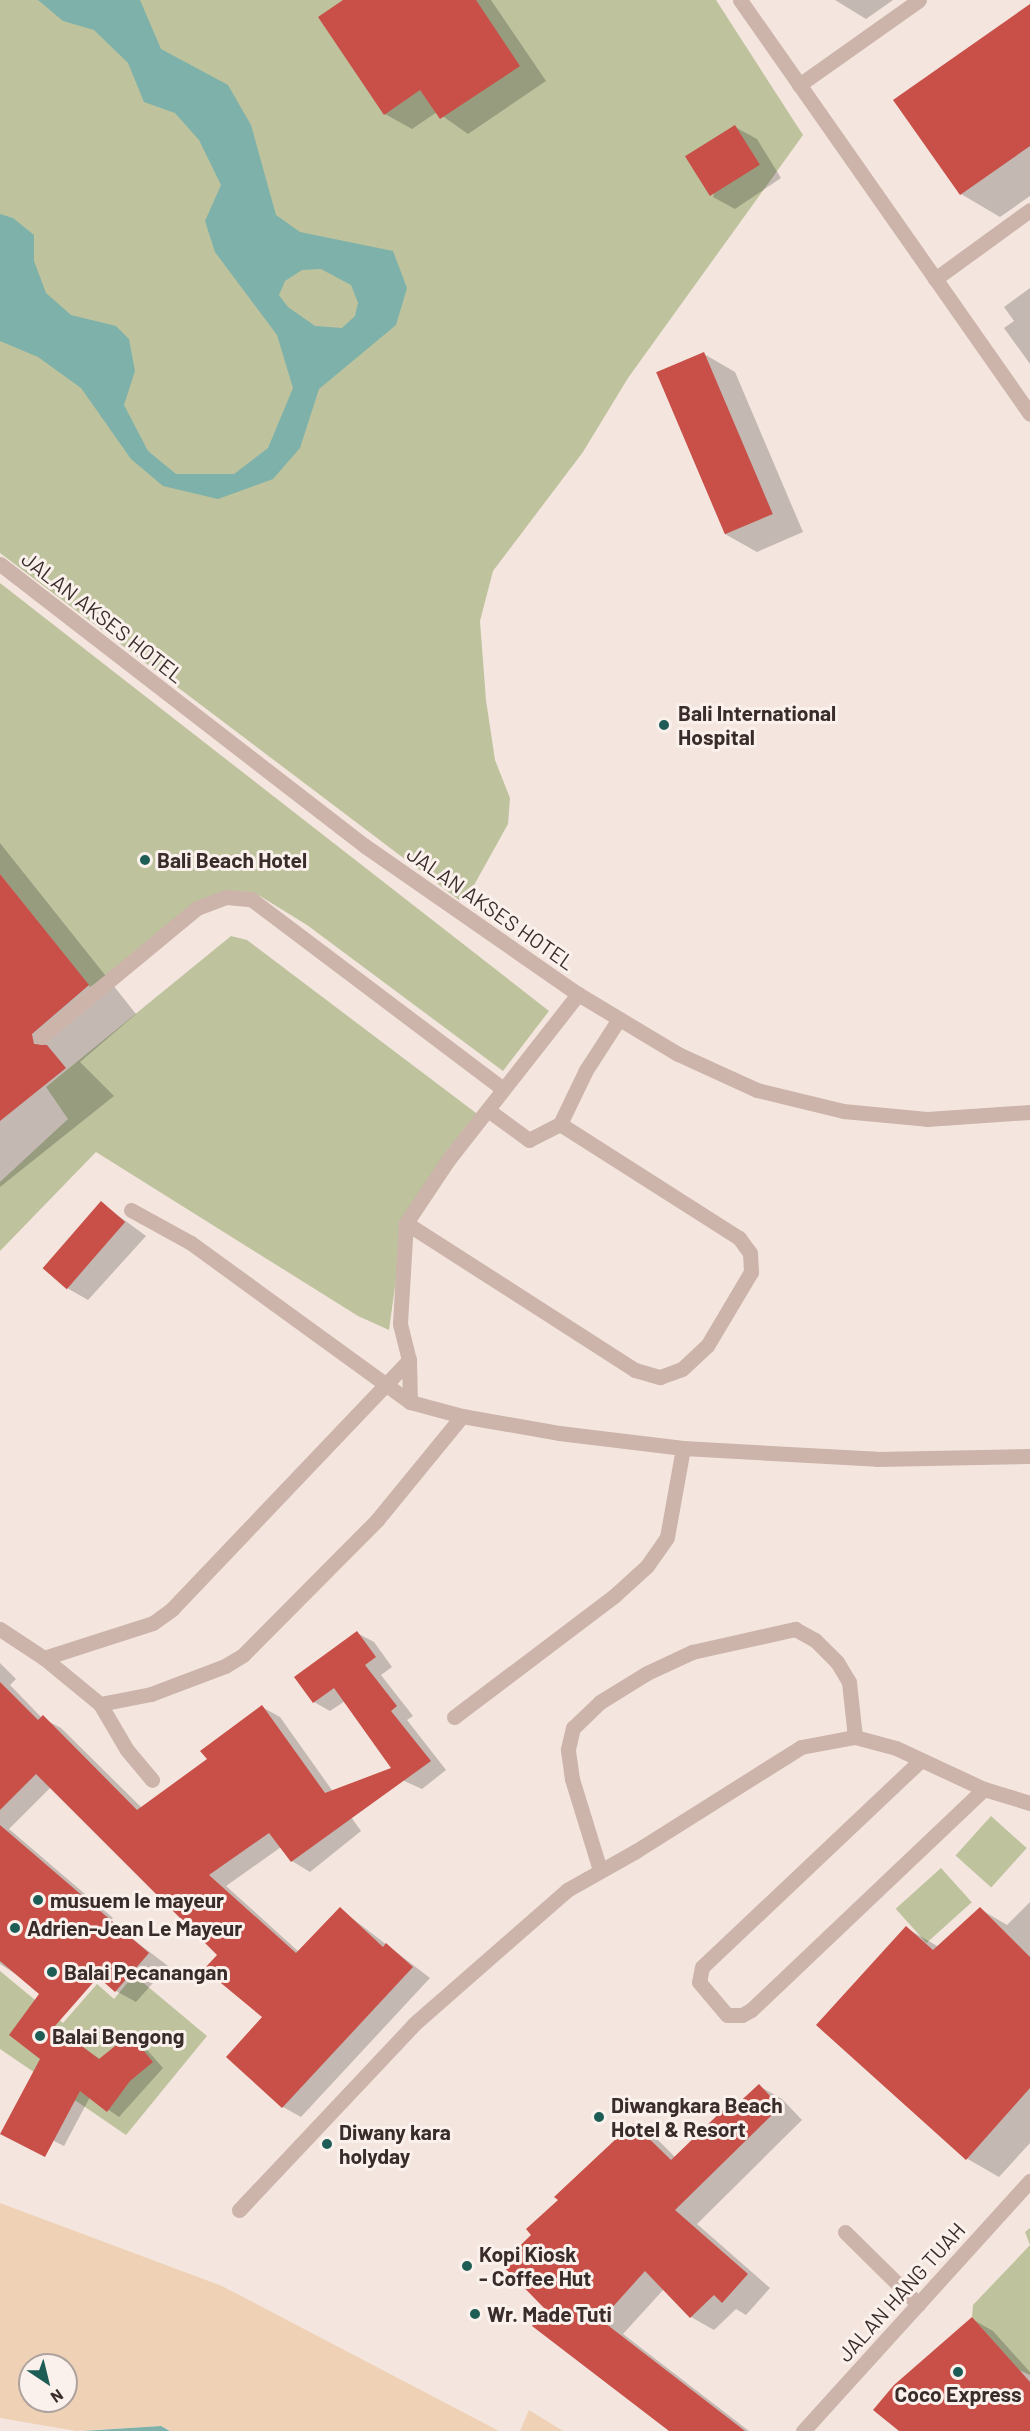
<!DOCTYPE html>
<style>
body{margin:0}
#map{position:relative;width:1030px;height:2431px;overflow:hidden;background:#f4e6df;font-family:Barlow,sans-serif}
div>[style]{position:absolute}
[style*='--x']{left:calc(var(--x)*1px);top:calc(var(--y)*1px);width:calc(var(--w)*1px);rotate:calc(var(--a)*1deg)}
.green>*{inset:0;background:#bec39e;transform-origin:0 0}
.sand>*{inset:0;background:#efd1b6}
.water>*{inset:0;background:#7db1aa}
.pier>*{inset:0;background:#f4e6df}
.shadow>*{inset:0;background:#0003}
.building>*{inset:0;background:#c85048;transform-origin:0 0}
.minor>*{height:15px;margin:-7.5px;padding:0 7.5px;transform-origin:7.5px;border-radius:7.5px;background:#ccb4aa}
.dots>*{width:16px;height:16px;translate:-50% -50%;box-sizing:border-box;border:3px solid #fbf1ec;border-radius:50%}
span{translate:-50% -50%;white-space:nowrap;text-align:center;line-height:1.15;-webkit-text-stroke:6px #fbf1ec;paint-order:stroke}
.street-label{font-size:21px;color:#3a2c2a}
.poi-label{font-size:21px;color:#3a2c2a;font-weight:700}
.left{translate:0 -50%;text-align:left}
.north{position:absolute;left:18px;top:2353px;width:60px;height:60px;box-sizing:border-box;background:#fbf1ec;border:2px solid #aea29e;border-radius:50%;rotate:145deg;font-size:16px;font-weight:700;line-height:24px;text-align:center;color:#3a2c2a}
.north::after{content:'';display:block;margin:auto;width:21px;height:27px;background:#1e5d56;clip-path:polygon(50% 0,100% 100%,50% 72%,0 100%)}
</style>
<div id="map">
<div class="green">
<i style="clip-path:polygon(0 0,716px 0,803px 135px,628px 378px,583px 452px,493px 571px,480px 621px,486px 700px,495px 760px,510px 798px,508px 824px,473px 887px,459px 900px,0 553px)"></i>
<i style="clip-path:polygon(0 583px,549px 1011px,503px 1071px,307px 925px,260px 896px,246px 892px,228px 891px,90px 987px,0 874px)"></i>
<i style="clip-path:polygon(231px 936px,247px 940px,480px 1116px,404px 1222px,389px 1330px,358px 1316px,96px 1152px,0 1251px,0 1182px,68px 1119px,46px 1087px)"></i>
<i style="left:991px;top:1816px;width:48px;height:53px;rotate:42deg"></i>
<i style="left:941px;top:1868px;width:46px;height:61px;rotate:48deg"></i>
<i style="clip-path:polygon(0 1971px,63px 2023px,97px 1984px,114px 1999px,134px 1975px,207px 2036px,126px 2135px,0 2049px)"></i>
<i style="clip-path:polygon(1030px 2228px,1030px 2375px,1019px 2370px,972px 2317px,973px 2305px,1030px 2245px,1025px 2232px)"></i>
</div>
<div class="sand">
<i style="clip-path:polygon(evenodd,0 2203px,222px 2286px,499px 2431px,171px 2431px,161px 2426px,76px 2431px,0 2418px,0 2203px,30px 2365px,66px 2365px,66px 2401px,30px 2401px,30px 2365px)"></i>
<i style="clip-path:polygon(529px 2410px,563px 2431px,520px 2431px)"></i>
</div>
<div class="water">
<i style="clip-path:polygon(evenodd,38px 0,140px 0,161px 49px,228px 85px,251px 125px,276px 215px,300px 232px,393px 251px,407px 288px,396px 325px,319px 389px,300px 448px,273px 479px,218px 499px,163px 486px,131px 459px,81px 388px,38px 357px,0 341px,0 214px,13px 218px,34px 235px,34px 261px,46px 293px,71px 315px,116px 326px,129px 339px,135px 371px,124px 405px,148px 451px,176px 474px,234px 474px,268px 448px,293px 388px,277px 335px,215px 252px,205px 221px,221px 185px,199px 140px,175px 113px,144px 102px,128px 63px,94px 30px,63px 21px,38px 0,321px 269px,351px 285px,358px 303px,355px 316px,342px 328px,315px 326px,288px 307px,279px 295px,285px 281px,302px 270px,321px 269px)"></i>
<i style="clip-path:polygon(161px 2426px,170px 2431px,82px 2431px)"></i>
</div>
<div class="pier">
<i style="clip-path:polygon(0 2418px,22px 2423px,76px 2431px,0 2431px)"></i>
</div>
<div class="shadow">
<i style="clip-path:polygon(346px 0,491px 0,546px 81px,468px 134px,437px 112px,412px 129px,385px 114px)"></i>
<i style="clip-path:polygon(835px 0,893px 0,866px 19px)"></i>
<i style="clip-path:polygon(1030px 6px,1030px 196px,1000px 217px,961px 194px)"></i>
<i style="clip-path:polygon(735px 127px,757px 139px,781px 178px,735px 209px,713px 197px)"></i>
<i style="clip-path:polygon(1030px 288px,1030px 364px,1004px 328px,1014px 321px,1004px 307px)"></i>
<i style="clip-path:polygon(704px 354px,735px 372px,803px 532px,757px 552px,725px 534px)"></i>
<i style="clip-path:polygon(0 843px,136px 1014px,80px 1062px,114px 1096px,0 1187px)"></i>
<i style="clip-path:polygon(101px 1203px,146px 1236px,88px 1300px,67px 1288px)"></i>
<i style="clip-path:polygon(357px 1633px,374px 1642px,392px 1667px,381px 1675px,413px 1716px,407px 1720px,446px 1770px,422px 1789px,402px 1780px,345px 1701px,330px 1711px,314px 1702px)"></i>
<i style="clip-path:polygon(0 1663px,16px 1679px,10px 1685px,42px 1718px,61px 1728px,142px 1808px,209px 1759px,262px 1707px,280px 1717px,361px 1831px,310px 1872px,292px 1861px,281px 1847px,226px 1886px,299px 1952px,340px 1909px,430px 1978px,301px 2117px,283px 2107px,264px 2016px,219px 1955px,51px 1787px,9px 1829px,113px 1918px,25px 1980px,0 1964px)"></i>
<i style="clip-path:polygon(1030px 1902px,1030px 2143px,999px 2177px,966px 2158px,906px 1928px,939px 1947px,980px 1909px,1007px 1925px)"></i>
<i style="clip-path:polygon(113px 1924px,168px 1966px,136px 2002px,116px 1991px)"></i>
<i style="clip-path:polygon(57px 2029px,101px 2060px,130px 2036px,140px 2042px,163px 2068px,119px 2117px,90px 2097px,64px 2146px,54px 2141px,23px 2093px)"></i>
<i style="clip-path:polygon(759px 2086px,782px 2099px,802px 2120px,697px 2224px,770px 2288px,746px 2315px,736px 2309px,714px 2330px,691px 2317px,664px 2289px,623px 2334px,749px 2431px,671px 2431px,547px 2309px,533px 2235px,560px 2200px,633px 2125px,656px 2138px,676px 2158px,729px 2106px,734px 2109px)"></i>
<i style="clip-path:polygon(972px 2319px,993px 2331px,1030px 2372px,1030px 2431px,901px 2431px)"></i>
</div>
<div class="building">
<i style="clip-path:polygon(343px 0,476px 0,520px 66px,440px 119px,420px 90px,384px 115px,318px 17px)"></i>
<i style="clip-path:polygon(1030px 4px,1030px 146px,960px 195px,893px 100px)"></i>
<i style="left:735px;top:125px;width:47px;height:59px;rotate:58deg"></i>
<i style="left:704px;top:352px;width:176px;height:52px;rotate:67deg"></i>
<i style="clip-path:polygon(0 874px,89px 985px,32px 1034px,34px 1044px,47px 1045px,66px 1068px,0 1121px)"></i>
<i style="left:101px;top:1201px;width:32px;height:89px;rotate:41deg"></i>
<i style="clip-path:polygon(357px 1631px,376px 1657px,365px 1665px,397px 1706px,391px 1711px,431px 1761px,291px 1862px,269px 1833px,209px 1875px,296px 1953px,340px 1907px,383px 1947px,386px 1943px,413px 1967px,282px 2108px,226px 2057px,262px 2017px,204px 1969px,217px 1955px,36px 1774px,0 1810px,0 1682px,38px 1720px,43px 1715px,137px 1810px,207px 1759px,200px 1751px,262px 1705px,325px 1793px,391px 1768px,334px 1688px,313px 1703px,294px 1677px)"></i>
<i style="clip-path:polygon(0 1825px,149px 1953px,115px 1992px,98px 1977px,55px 2026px,99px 2059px,130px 2034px,153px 2062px,130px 2081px,107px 2112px,80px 2091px,45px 2157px,0 2134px,40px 2059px,9px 2035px,39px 1994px,0 1961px)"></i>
<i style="clip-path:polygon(980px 1907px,1030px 1957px,1030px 2088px,966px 2160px,816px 2025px,906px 1926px,933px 1950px)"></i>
<i style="clip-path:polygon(759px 2084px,780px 2107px,675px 2210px,748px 2274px,722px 2303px,714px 2295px,690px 2318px,645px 2271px,601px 2320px,745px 2431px,669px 2431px,532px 2326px,545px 2309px,501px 2264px,531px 2235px,526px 2229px,558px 2200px,554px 2197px,633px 2123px,671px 2160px,729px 2104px,733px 2108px)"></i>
<i style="clip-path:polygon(972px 2317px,1030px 2382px,1030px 2431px,899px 2431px,873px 2410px,894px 2385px)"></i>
</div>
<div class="minor">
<i style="--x:740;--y:0;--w:505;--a:54.99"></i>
<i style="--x:799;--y:85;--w:147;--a:-35.3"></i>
<i style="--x:935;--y:279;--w:117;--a:-36"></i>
<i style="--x:0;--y:564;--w:461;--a:37.7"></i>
<i style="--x:365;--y:846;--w:259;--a:34.8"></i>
<i style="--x:578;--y:994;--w:117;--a:31"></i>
<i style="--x:678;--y:1054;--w:87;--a:24.5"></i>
<i style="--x:757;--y:1090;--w:89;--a:13.7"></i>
<i style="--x:843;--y:1111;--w:84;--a:5.4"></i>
<i style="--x:927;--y:1119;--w:103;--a:-3.9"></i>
<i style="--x:41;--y:1037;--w:202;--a:-39.6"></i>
<i style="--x:197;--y:908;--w:31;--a:-21"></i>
<i style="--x:226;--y:897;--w:25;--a:5"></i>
<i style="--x:251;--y:899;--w:314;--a:37"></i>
<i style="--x:560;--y:1124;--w:60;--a:-64.3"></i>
<i style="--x:586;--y:1070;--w:61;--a:-57.1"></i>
<i style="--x:131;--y:1210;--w:68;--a:28.8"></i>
<i style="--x:191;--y:1243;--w:271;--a:36"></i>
<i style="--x:410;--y:1402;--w:54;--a:15.1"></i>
<i style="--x:462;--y:1416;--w:98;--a:9.9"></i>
<i style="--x:559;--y:1433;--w:125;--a:6.9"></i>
<i style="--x:683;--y:1448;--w:194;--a:3.2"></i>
<i style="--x:877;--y:1459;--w:153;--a:-1.1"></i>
<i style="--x:406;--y:1223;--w:272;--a:32.7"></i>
<i style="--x:635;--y:1370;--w:26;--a:16"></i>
<i style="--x:660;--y:1377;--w:23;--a:-20"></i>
<i style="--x:682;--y:1369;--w:34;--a:-43"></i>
<i style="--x:707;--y:1346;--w:86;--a:-59.3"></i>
<i style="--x:751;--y:1272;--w:19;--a:-93"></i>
<i style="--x:750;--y:1253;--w:19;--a:-126"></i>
<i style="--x:739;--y:1238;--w:212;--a:-147.5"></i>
<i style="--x:560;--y:1124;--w:35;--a:153"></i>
<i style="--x:529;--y:1140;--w:51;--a:-143.8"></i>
<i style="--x:410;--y:1402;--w:42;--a:-91.4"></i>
<i style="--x:409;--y:1360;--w:38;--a:-104"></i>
<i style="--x:400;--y:1323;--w:100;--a:-86.6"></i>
<i style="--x:406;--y:1223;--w:76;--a:-56.3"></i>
<i style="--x:448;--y:1160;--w:211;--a:-51.9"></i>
<i style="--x:0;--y:1629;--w:53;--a:33.4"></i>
<i style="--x:44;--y:1658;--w:72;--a:39.4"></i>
<i style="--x:100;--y:1704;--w:53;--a:59.6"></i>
<i style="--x:127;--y:1750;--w:39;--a:50"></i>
<i style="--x:44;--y:1658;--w:114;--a:-17.8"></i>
<i style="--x:153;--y:1623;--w:24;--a:-36"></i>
<i style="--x:172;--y:1609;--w:344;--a:-46.4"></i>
<i style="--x:100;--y:1704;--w:52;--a:-11.1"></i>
<i style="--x:151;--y:1694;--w:79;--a:-20.7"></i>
<i style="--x:225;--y:1666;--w:21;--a:-31"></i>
<i style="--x:243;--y:1655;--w:190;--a:-45.2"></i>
<i style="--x:377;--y:1520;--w:134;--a:-50.7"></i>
<i style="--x:454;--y:1717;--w:201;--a:-37.1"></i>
<i style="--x:614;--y:1596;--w:45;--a:-42.3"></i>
<i style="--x:647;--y:1566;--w:35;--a:-55"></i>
<i style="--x:667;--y:1537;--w:90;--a:-79.8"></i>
<i style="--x:921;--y:1760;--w:301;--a:136.6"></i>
<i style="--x:702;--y:1967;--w:15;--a:101"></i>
<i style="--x:699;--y:1982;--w:43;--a:49.7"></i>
<i style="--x:727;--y:2015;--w:15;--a:0"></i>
<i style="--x:742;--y:2015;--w:10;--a:-29"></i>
<i style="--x:751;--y:2010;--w:321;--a:-43.5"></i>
<i style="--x:600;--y:1870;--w:95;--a:-107.1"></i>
<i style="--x:572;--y:1779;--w:30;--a:-98"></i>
<i style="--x:568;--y:1749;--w:22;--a:-77"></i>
<i style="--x:573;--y:1728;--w:37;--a:-44"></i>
<i style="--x:600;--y:1702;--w:55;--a:-31.7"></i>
<i style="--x:647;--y:1673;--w:50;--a:-25"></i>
<i style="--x:692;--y:1652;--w:106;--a:-12.6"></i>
<i style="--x:795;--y:1629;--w:23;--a:29"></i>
<i style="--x:815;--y:1640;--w:31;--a:45"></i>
<i style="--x:837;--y:1662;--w:23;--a:59"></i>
<i style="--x:849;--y:1682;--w:55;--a:83.8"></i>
<i style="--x:239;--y:2210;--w:255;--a:-46.7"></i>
<i style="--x:414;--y:2024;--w:203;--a:-41.2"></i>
<i style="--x:567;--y:1890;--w:79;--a:-29.5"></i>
<i style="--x:636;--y:1851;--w:195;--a:-32.2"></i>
<i style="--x:801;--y:1747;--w:55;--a:-10.5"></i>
<i style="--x:855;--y:1737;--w:42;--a:15"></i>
<i style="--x:896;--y:1748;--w:97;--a:25"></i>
<i style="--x:984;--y:1789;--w:48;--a:16.9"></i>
<i style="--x:845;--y:2232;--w:103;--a:44.6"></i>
<i style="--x:803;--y:2431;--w:338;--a:-47.8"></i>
</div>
<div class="dots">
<i style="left:664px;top:725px;background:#1e5d56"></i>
<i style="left:145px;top:860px;background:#1e5d56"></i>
<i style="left:38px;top:1900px;background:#1e5d56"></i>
<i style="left:15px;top:1928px;background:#1e5d56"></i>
<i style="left:52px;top:1972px;background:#1e5d56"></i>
<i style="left:40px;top:2036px;background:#1e5d56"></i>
<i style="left:599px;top:2117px;background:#1e5d56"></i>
<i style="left:327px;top:2144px;background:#1e5d56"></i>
<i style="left:467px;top:2266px;background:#1e5d56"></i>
<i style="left:475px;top:2314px;background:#1e5d56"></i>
<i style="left:958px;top:2372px;background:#1e5d56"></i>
</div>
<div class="street-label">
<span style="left:103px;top:617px;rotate:38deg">JALAN AKSES HOTEL</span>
<span style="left:491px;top:908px;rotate:35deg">JALAN AKSES HOTEL</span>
<span style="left:901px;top:2292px;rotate:-48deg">JALAN HANG TUAH</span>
</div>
<div class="poi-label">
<span class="left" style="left:678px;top:725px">Bali International<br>Hospital</span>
<span class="left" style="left:157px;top:860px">Bali Beach Hotel</span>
<span class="left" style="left:50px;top:1900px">musuem le mayeur</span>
<span class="left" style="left:27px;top:1928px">Adrien-Jean Le Mayeur</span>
<span class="left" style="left:64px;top:1972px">Balai Pecanangan</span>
<span class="left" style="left:52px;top:2036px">Balai Bengong</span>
<span class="left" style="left:611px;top:2117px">Diwangkara Beach<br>Hotel &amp; Resort</span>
<span class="left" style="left:339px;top:2144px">Diwany kara<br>holyday</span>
<span class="left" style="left:479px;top:2266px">Kopi Kiosk<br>- Coffee Hut</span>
<span class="left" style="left:487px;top:2314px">Wr. Made Tuti</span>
<span style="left:958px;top:2394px">Coco Express</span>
</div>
<div class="north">N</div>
</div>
